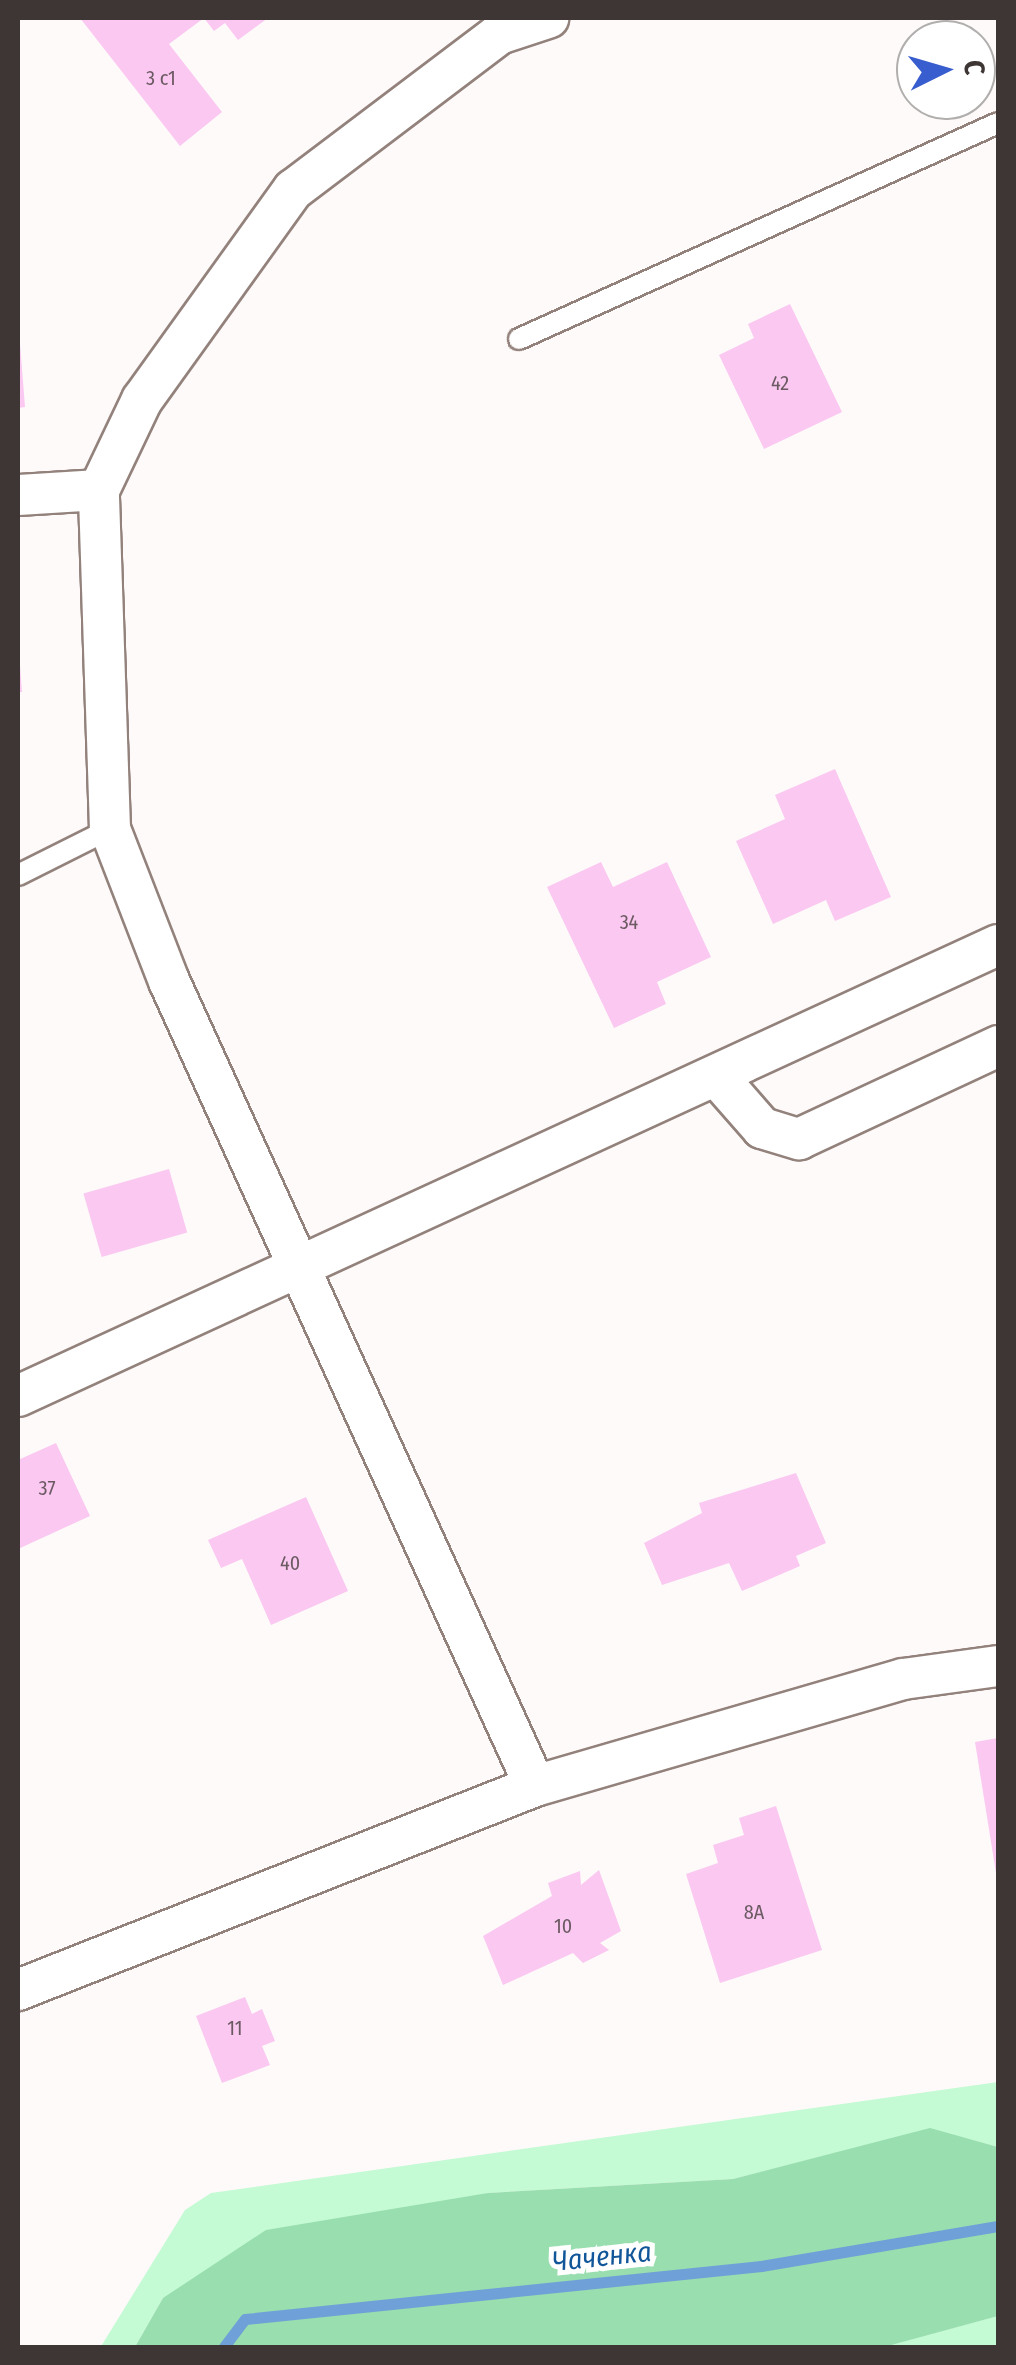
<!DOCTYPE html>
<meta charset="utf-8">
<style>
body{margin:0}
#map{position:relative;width:1016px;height:2365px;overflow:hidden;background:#fefaf9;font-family:"Fira Sans Condensed",sans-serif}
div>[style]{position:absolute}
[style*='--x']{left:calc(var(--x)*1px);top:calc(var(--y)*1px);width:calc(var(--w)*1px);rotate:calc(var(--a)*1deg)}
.green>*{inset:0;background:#c4fad4}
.forest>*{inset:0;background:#98deae}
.stream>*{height:11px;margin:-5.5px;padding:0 5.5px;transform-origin:5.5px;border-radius:5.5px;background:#70a0d8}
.building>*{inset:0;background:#fac8f1;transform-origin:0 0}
.roads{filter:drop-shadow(2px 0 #93827c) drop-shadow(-2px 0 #93827c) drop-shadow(0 2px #93827c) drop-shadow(0 -2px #93827c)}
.service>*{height:20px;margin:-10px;padding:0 10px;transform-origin:10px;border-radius:10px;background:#fff}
.minor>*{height:40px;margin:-20px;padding:0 20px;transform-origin:20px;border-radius:20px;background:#fff}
span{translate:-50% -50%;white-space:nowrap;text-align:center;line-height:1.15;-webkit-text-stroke:10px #fff;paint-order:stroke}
.number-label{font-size:20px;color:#6c5a63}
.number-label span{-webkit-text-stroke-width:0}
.water-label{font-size:28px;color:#115699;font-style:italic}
.frame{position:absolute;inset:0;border:20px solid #3d3634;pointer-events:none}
.north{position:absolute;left:896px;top:20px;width:100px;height:100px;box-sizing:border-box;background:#fff;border:2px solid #b1afae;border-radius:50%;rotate:85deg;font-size:28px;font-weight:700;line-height:40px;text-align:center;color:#3d3634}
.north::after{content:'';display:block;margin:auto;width:35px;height:45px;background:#385dce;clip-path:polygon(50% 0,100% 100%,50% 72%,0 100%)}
</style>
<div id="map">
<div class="green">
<i style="clip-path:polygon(998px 2082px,998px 2147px,930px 2129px,733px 2179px,488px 2193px,163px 2298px,135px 2347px,100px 2348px,185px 2210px,211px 2193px)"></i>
<i style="clip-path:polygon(998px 2316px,998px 2347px,880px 2347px)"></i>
</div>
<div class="forest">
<i style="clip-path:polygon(930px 2128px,998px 2147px,998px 2316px,880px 2348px,135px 2347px,163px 2298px,266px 2230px,488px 2193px,733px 2179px)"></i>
</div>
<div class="stream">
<i style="--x:223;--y:2348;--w:36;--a:-53"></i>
<i style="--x:245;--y:2319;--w:519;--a:-5.86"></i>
<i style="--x:761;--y:2266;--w:240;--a:-9.6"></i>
</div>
<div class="building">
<i style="clip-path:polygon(80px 18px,268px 18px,238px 40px,225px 23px,214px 31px,204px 18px,169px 44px,222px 112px,180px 146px)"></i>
<i style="clip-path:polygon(790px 304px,842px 412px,764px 449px,719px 355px,754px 338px,748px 324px)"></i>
<i style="clip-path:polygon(18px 318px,25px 407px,18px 408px)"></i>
<i style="clip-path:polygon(18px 665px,20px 665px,22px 692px,18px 692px)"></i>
<i style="clip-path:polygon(835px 769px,891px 897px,835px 921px,826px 900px,773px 924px,736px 841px,785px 819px,775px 795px)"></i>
<i style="clip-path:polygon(601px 862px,613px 887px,667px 862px,711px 957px,657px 982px,666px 1004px,614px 1028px,547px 887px)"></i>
<i style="left:169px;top:1169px;width:66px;height:89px;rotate:74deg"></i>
<i style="clip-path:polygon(56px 1443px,90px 1516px,18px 1549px,18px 1460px)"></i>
<i style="clip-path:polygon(796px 1473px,826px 1543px,796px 1556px,800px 1566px,742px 1591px,729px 1563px,662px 1585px,644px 1543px,702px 1513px,699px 1503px)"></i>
<i style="clip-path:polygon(306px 1497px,348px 1591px,271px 1625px,242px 1559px,221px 1568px,208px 1540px)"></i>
<i style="clip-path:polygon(998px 1738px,998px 1873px,996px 1873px,975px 1742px)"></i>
<i style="clip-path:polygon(776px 1806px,822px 1950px,720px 1983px,686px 1874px,718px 1863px,713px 1845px,744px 1835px,739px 1818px)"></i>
<i style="clip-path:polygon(599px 1870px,621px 1931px,600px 1943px,609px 1950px,583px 1963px,573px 1953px,503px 1985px,483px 1936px,552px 1896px,548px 1883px,580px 1871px,581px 1885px)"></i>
<i style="clip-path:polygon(245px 1997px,252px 2014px,262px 2009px,275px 2041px,262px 2046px,270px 2065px,222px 2083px,196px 2016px)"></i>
</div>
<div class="roads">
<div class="service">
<i style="--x:519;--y:339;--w:525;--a:-24.27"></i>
<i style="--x:18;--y:875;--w:103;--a:-26.6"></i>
</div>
<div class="minor">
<i style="--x:18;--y:495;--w:81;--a:-3.5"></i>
<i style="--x:720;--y:1080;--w:64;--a:48.8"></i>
<i style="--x:762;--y:1128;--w:39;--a:17"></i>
<i style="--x:799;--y:1139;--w:220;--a:-25"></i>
<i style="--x:18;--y:1396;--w:1079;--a:-24.71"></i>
<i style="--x:535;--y:1786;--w:884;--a:-114.45"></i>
<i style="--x:169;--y:981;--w:163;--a:-111.2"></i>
<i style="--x:110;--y:829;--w:339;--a:-91.9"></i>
<i style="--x:99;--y:490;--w:100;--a:-64.5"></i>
<i style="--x:142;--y:400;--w:259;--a:-54.3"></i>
<i style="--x:293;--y:190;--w:258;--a:-37.1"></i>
<i style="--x:499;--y:34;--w:52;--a:-18.1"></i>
<i style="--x:18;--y:1990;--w:556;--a:-21.53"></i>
<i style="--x:535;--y:1786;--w:383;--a:-16.2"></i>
<i style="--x:903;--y:1679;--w:96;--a:-7.8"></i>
</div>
</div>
<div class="number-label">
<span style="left:161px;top:78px">3 с1</span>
<span style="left:780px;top:383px">42</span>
<span style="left:629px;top:922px">34</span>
<span style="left:47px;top:1488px">37</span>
<span style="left:290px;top:1563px">40</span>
<span style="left:754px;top:1912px">8А</span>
<span style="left:563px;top:1926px">10</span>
<span style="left:235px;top:2028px">11</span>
</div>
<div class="water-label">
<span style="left:602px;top:2257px;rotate:-6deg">Чаченка</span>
</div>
<div class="frame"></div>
<div class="north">С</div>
</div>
